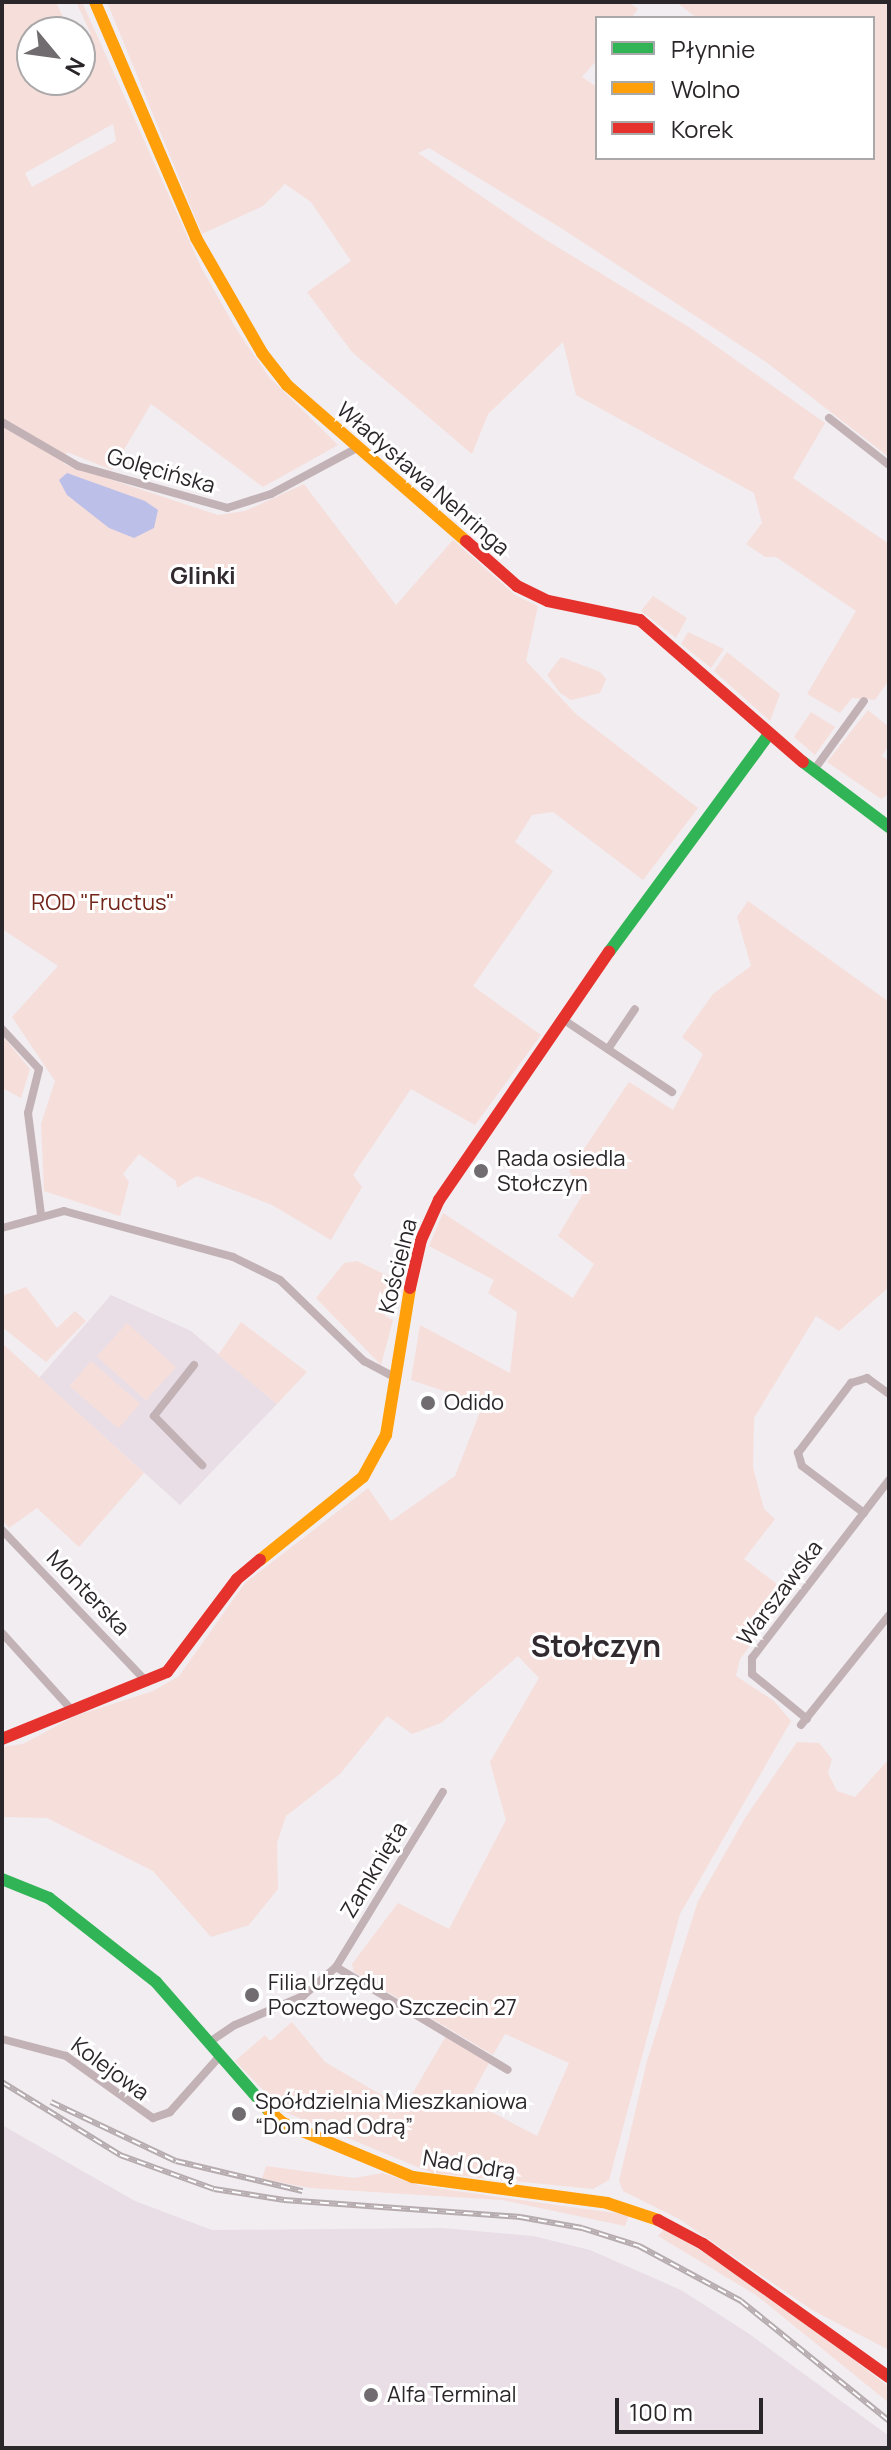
<!DOCTYPE html>
<meta charset="utf-8">
<style>
body{margin:0}
#map{position:relative;width:891px;height:2450px;overflow:hidden;background:#f2edf1;font-family:Manrope,sans-serif}
div>[style]{position:absolute}
[style*='--x']{left:calc(var(--x)*1px);top:calc(var(--y)*1px);width:calc(var(--w)*1px);rotate:calc(var(--a)*1deg)}
.built>*{inset:0;background:#e9dee6}
.green>*{inset:0;background:#f6dedb;transform-origin:0 0}
.water>*{inset:0;background:#bcc0e9}
.street>*{height:8px;margin:-4px;padding:0 4px;transform-origin:4px;border-radius:4px;background:#c2b2b6}
.fast>*{height:12px;margin:-6px;padding:0 6px;transform-origin:6px;border-radius:6px;background:#30b455}
.slow>*{height:12px;margin:-6px;padding:0 6px;transform-origin:6px;border-radius:6px;background:#ff9f0a}
.jam>*{height:12px;margin:-6px;padding:0 6px;transform-origin:6px;border-radius:6px;background:#e5322d}
.rail>*{height:6px;margin-top:-3px;transform-origin:0;background:repeating-linear-gradient(90deg,#fff 0 9px,#b6acaf 0 18px);box-sizing:border-box;border-block:2px solid #b6acaf}
.dots>*{width:22px;height:22px;translate:-50% -50%;box-sizing:border-box;border:4px solid #fff;border-radius:50%}
span{translate:-50% -50%;white-space:nowrap;text-align:center;line-height:1.15;-webkit-text-stroke:6px #fff;paint-order:stroke}
.street-label{font-size:22px;color:#2a2629}
.park-label{font-size:22px;color:#712417}
.poi-label{font-size:22px;color:#2a2629}
.left{translate:0 -50%;text-align:left}
.neighbourhood-label{font-size:24px;color:#312b30;font-weight:700}
.district-label{font-size:30px;color:#312b30;font-weight:700}
.frame{position:absolute;inset:0;border:4px solid #2a2629;pointer-events:none}
.legend{position:absolute;left:595px;top:16px;width:280px;height:144px;box-sizing:border-box;background:#fff;border:2px solid #aaa8a9;margin:0;padding:10px 14px;list-style:none;font-size:24px;color:#2a2629}
.legend li{display:flex;align-items:center;gap:16px;height:40px}
.legend b{width:40px;border:2px solid #aaa8a9}
.north{position:absolute;left:16px;top:16px;width:80px;height:80px;box-sizing:border-box;background:#fff;border:2px solid #aaa8a9;border-radius:50%;rotate:119deg;font-size:22px;font-weight:700;line-height:32px;text-align:center;color:#2a2629}
.north::after{content:'';display:block;margin:auto;width:28px;height:36px;background:#706c6f;clip-path:polygon(50% 0,100% 100%,50% 72%,0 100%)}
.scale{position:absolute;left:615px;top:2398px;width:148px;height:36px;box-sizing:border-box;border:4px solid #2a2629;border-top:0;padding-left:10px;font-size:24px;line-height:28px;white-space:nowrap;color:#2a2629;-webkit-text-stroke:6px #fff;paint-order:stroke}
</style>
<div id="map">
<div class="built">
<i style="clip-path:polygon(111px 1295px,191px 1331px,277px 1404px,180px 1505px,39px 1378px)"></i>
<i style="clip-path:polygon(2px 2125px,135px 2201px,212px 2230px,443px 2228px,533px 2236px,590px 2250px,681px 2290px,748px 2333px,889px 2436px,889px 2448px,2px 2448px)"></i>
</div>
<div class="green">
<i style="clip-path:polygon(evenodd,2px 2px,56px 2px,70px 32px,32px 32px,32px 80px,80px 80px,80px 41px,91px 34px,76px 2px,82px 2px,201px 267px,235px 327px,269px 377px,338px 445px,263px 487px,151px 404px,112px 470px,67px 452px,64px 464px,218px 515px,245px 511px,304px 484px,396px 605px,453px 540px,515px 595px,538px 606px,526px 661px,576px 714px,698px 808px,643px 880px,553px 812px,532px 815px,515px 842px,553px 871px,473px 986px,541px 1035px,475px 1125px,411px 1089px,353px 1175px,362px 1187px,331px 1240px,272px 1205px,197px 1176px,177px 1188px,176px 1181px,139px 1154px,123px 1174px,129px 1182px,120px 1216px,44px 1191px,41px 1124px,55px 1081px,12px 1017px,58px 966px,2px 929px,2px 2px,113px 124px,116px 141px,32px 187px,25px 173px,113px 124px)"></i>
<i style="clip-path:polygon(107px 2px,629px 2px,638px 9px,631px 18px,597px 18px,597px 60px,582px 77px,597px 87px,597px 158px,873px 158px,873px 18px,697px 18px,676px 2px,889px 2px,889px 457px,766px 362px,561px 228px,429px 148px,418px 153px,541px 237px,692px 329px,825px 423px,793px 478px,889px 544px,889px 680px,875px 700px,852px 698px,840px 713px,807px 694px,856px 611px,776px 557px,765px 557px,746px 544px,762px 523px,754px 493px,576px 395px,563px 342px,488px 414px,472px 454px,352px 352px,307px 292px,351px 261px,311px 202px,285px 184px,263px 206px,202px 234px)"></i>
<i style="clip-path:polygon(653px 596px,687px 618px,676px 638px,641px 611px)"></i>
<i style="clip-path:polygon(688px 632px,724px 649px,711px 668px,681px 644px)"></i>
<i style="clip-path:polygon(727px 652px,780px 694px,770px 721px,714px 671px)"></i>
<i style="clip-path:polygon(561px 657px,600px 672px,606px 679px,600px 693px,571px 700px,560px 693px,547px 675px)"></i>
<i style="clip-path:polygon(868px 710px,889px 727px,889px 745px,882px 756px,889px 761px,889px 794px,881px 799px,827px 762px)"></i>
<i style="clip-path:polygon(811px 712px,835px 727px,815px 755px,794px 737px)"></i>
<i style="clip-path:polygon(748px 901px,889px 1002px,889px 1287px,839px 1331px,816px 1316px,754px 1418px,753px 1467px,764px 1509px,775px 1519px,744px 1559px,790px 1594px,740px 1659px,736px 1676px,774px 1701px,791px 1721px,680px 1914px,609px 2180px,593px 2189px,432px 2173px,285px 2112px,235px 2061px,265px 2035px,270px 2041px,292px 2022px,325px 2062px,404px 2108px,446px 2036px,489px 2063px,469px 2100px,537px 2136px,569px 2063px,505px 2034px,493px 2055px,354px 1972px,352px 1964px,398px 1903px,449px 1929px,506px 1820px,490px 1762px,539px 1678px,518px 1656px,441px 1723px,412px 1734px,387px 1716px,340px 1774px,286px 1816px,277px 1843px,278px 1889px,249px 1925px,211px 1937px,153px 1871px,47px 1818px,2px 1817px,2px 1747px,23px 1744px,75px 1716px,153px 1691px,179px 1676px,245px 1583px,368px 1488px,391px 1521px,455px 1476px,483px 1404px,411px 1380px,420px 1325px,510px 1373px,517px 1312px,488px 1293px,494px 1280px,429px 1246px,443px 1213px,573px 1298px,594px 1264px,558px 1236px,583px 1194px,569px 1171px,629px 1082px,673px 1110px,703px 1054px,682px 1037px,713px 994px,751px 966px,737px 917px)"></i>
<i style="clip-path:polygon(2px 1035px,30px 1069px,21px 1098px,2px 1088px)"></i>
<i style="clip-path:polygon(357px 1261px,392px 1278px,385px 1316px,393px 1320px,381px 1365px,316px 1298px,344px 1263px)"></i>
<i style="clip-path:polygon(26px 1287px,57px 1328px,75px 1311px,86px 1321px,46px 1362px,2px 1327px,2px 1296px)"></i>
<i style="clip-path:polygon(241px 1322px,307px 1372px,277px 1404px,218px 1355px)"></i>
<i style="left:127px;top:1323px;width:66px;height:45px;rotate:42deg"></i>
<i style="clip-path:polygon(2px 1343px,144px 1473px,79px 1547px,37px 1508px,9px 1528px,2px 1520px)"></i>
<i style="left:91px;top:1361px;width:65px;height:33px;rotate:41deg"></i>
<i style="clip-path:polygon(797px 1742px,819px 1743px,832px 1759px,828px 1773px,837px 1791px,855px 1797px,889px 1759px,889px 2350px,812px 2310px,679px 2219px,623px 2191px,619px 2181px,647px 2061px,698px 1901px,745px 1818px)"></i>
<i style="clip-path:polygon(266px 2166px,354px 2178px,383px 2173px,421px 2186px,629px 2215px,625px 2226px,502px 2200px,310px 2188px,262px 2179px)"></i>
<i style="clip-path:polygon(664px 2229px,705px 2253px,842px 2351px,889px 2387px,889px 2403px,756px 2295px,658px 2236px)"></i>
</div>
<div class="water">
<i style="clip-path:polygon(67px 473px,145px 501px,158px 510px,154px 528px,134px 538px,109px 528px,67px 495px,59px 480px)"></i>
</div>
<div class="street">
<i style="--x:829;--y:418;--w:76;--a:38.1"></i>
<i style="--x:2;--y:422;--w:88;--a:30.1"></i>
<i style="--x:78;--y:466;--w:155;--a:15.7"></i>
<i style="--x:227;--y:508;--w:46;--a:-17.7"></i>
<i style="--x:271;--y:494;--w:98;--a:-28.1"></i>
<i style="--x:814;--y:770;--w:85;--a:-54.1"></i>
<i style="--x:564;--y:1020;--w:130;--a:33.7"></i>
<i style="--x:2;--y:1029;--w:54;--a:47.2"></i>
<i style="--x:39;--y:1069;--w:45;--a:104"></i>
<i style="--x:28;--y:1113;--w:102;--a:82.7"></i>
<i style="--x:608;--y:1049;--w:48;--a:-56"></i>
<i style="--x:2;--y:1228;--w:64;--a:-15.3"></i>
<i style="--x:64;--y:1211;--w:175;--a:15.2"></i>
<i style="--x:233;--y:1257;--w:52;--a:26.1"></i>
<i style="--x:280;--y:1280;--w:117;--a:44"></i>
<i style="--x:364;--y:1361;--w:36;--a:28"></i>
<i style="--x:194;--y:1365;--w:65;--a:128.1"></i>
<i style="--x:154;--y:1416;--w:69;--a:45.6"></i>
<i style="--x:864;--y:1513;--w:78;--a:-142.8"></i>
<i style="--x:802;--y:1466;--w:14;--a:-107"></i>
<i style="--x:798;--y:1453;--w:88;--a:-52.9"></i>
<i style="--x:851;--y:1383;--w:17;--a:-17"></i>
<i style="--x:867;--y:1378;--w:27;--a:36"></i>
<i style="--x:2;--y:1530;--w:210;--a:46.4"></i>
<i style="--x:2;--y:1633;--w:101;--a:47.8"></i>
<i style="--x:807;--y:1719;--w:71;--a:-140.7"></i>
<i style="--x:752;--y:1674;--w:16;--a:-90"></i>
<i style="--x:752;--y:1658;--w:225;--a:-52.4"></i>
<i style="--x:801;--y:1725;--w:141;--a:-51.3"></i>
<i style="--x:336;--y:1967;--w:200;--a:30.9"></i>
<i style="--x:2;--y:2039;--w:66;--a:14.9"></i>
<i style="--x:66;--y:2056;--w:107;--a:35.5"></i>
<i style="--x:153;--y:2118;--w:18;--a:-19"></i>
<i style="--x:170;--y:2112;--w:74;--a:-48.3"></i>
<i style="--x:208;--y:2043;--w:32;--a:-34"></i>
<i style="--x:235;--y:2025;--w:74;--a:-23.1"></i>
<i style="--x:303;--y:1996;--w:44;--a:-41.3"></i>
<i style="--x:336;--y:1967;--w:205;--a:-58.6"></i>
</div>
<div class="fast">
<i style="--x:803;--y:762;--w:108;--a:37.1"></i>
<i style="--x:609;--y:952;--w:270;--a:-53.7"></i>
<i style="--x:2;--y:1879;--w:51;--a:22"></i>
<i style="--x:49;--y:1898;--w:136;--a:38.1"></i>
<i style="--x:156;--y:1982;--w:171;--a:48.8"></i>
</div>
<div class="slow">
<i style="--x:95;--y:2;--w:257;--a:66.8"></i>
<i style="--x:196;--y:238;--w:133;--a:60.1"></i>
<i style="--x:262;--y:353;--w:41;--a:52"></i>
<i style="--x:287;--y:385;--w:237;--a:41.1"></i>
<i style="--x:260;--y:1560;--w:132;--a:-38.9"></i>
<i style="--x:363;--y:1477;--w:48;--a:-61.3"></i>
<i style="--x:386;--y:1435;--w:149;--a:-80.7"></i>
<i style="--x:269;--y:2111;--w:18;--a:41"></i>
<i style="--x:283;--y:2123;--w:141;--a:22.6"></i>
<i style="--x:413;--y:2177;--w:196;--a:7.6"></i>
<i style="--x:607;--y:2203;--w:54;--a:18.4"></i>
</div>
<div class="jam">
<i style="--x:466;--y:541;--w:68;--a:41.4"></i>
<i style="--x:517;--y:586;--w:34;--a:26"></i>
<i style="--x:548;--y:601;--w:94;--a:11.7"></i>
<i style="--x:640;--y:620;--w:216;--a:41.1"></i>
<i style="--x:410;--y:1288;--w:49;--a:-77.1"></i>
<i style="--x:421;--y:1240;--w:44;--a:-65.8"></i>
<i style="--x:439;--y:1200;--w:301;--a:-55.6"></i>
<i style="--x:2;--y:1739;--w:178;--a:-22.1"></i>
<i style="--x:167;--y:1672;--w:116;--a:-53"></i>
<i style="--x:237;--y:1579;--w:30;--a:-40"></i>
<i style="--x:658;--y:2220;--w:51;--a:28.1"></i>
<i style="--x:703;--y:2244;--w:229;--a:35.6"></i>
</div>
<div class="rail">
<i style="--x:2;--y:2082;--w:139;--a:31.7"></i>
<i style="--x:120;--y:2155;--w:100;--a:19.9"></i>
<i style="--x:214;--y:2189;--w:71;--a:8.9"></i>
<i style="--x:284;--y:2200;--w:237;--a:4.1"></i>
<i style="--x:520;--y:2217;--w:63;--a:10.1"></i>
<i style="--x:582;--y:2228;--w:60;--a:17.5"></i>
<i style="--x:639;--y:2246;--w:116;--a:28.3"></i>
<i style="--x:741;--y:2301;--w:191;--a:39"></i>
<i style="--x:51;--y:2102;--w:138;--a:25.3"></i>
<i style="--x:176;--y:2161;--w:130;--a:13.4"></i>
</div>
<div class="dots">
<i style="left:481px;top:1171px;background:#706c6f"></i>
<i style="left:428px;top:1403px;background:#706c6f"></i>
<i style="left:252px;top:1995px;background:#706c6f"></i>
<i style="left:239px;top:2114px;background:#706c6f"></i>
<i style="left:371px;top:2395px;background:#706c6f"></i>
</div>
<div class="street-label">
<span style="left:161px;top:471px;rotate:16deg">Golęcińska</span>
<span style="left:423px;top:479px;rotate:41deg">Władysława Nehringa</span>
<span style="left:398px;top:1266px;rotate:-76deg">Kościelna</span>
<span style="left:88px;top:1593px;rotate:46deg">Monterska</span>
<span style="left:780px;top:1593px;rotate:-53deg">Warszawska</span>
<span style="left:374px;top:1870px;rotate:-59deg">Zamknięta</span>
<span style="left:110px;top:2069px;rotate:36deg">Kolejowa</span>
<span style="left:469px;top:2165px;rotate:9deg">Nad Odrą</span>
</div>
<div class="park-label">
<span style="left:103px;top:903px">ROD "Fructus"</span>
</div>
<div class="poi-label">
<span class="left" style="left:497px;top:1171px">Rada osiedla<br>Stołczyn</span>
<span class="left" style="left:444px;top:1403px">Odido</span>
<span class="left" style="left:268px;top:1995px">Filia Urzędu<br>Pocztowego Szczecin 27</span>
<span class="left" style="left:255px;top:2114px">Spółdzielnia Mieszkaniowa<br>“Dom nad Odrą”</span>
<span class="left" style="left:387px;top:2395px">Alfa Terminal</span>
</div>
<div class="neighbourhood-label">
<span style="left:203px;top:575px">Glinki</span>
</div>
<div class="district-label">
<span style="left:596px;top:1646px">Stołczyn</span>
</div>
<div class="frame"></div>
<ul class="legend">
<li><b style="height:10px;background:#30b455"></b>Płynnie</li>
<li><b style="height:10px;background:#ff9f0a"></b>Wolno</li>
<li><b style="height:10px;background:#e5322d"></b>Korek</li>
</ul>
<div class="north">N</div>
<div class="scale">100 m</div>
</div>
